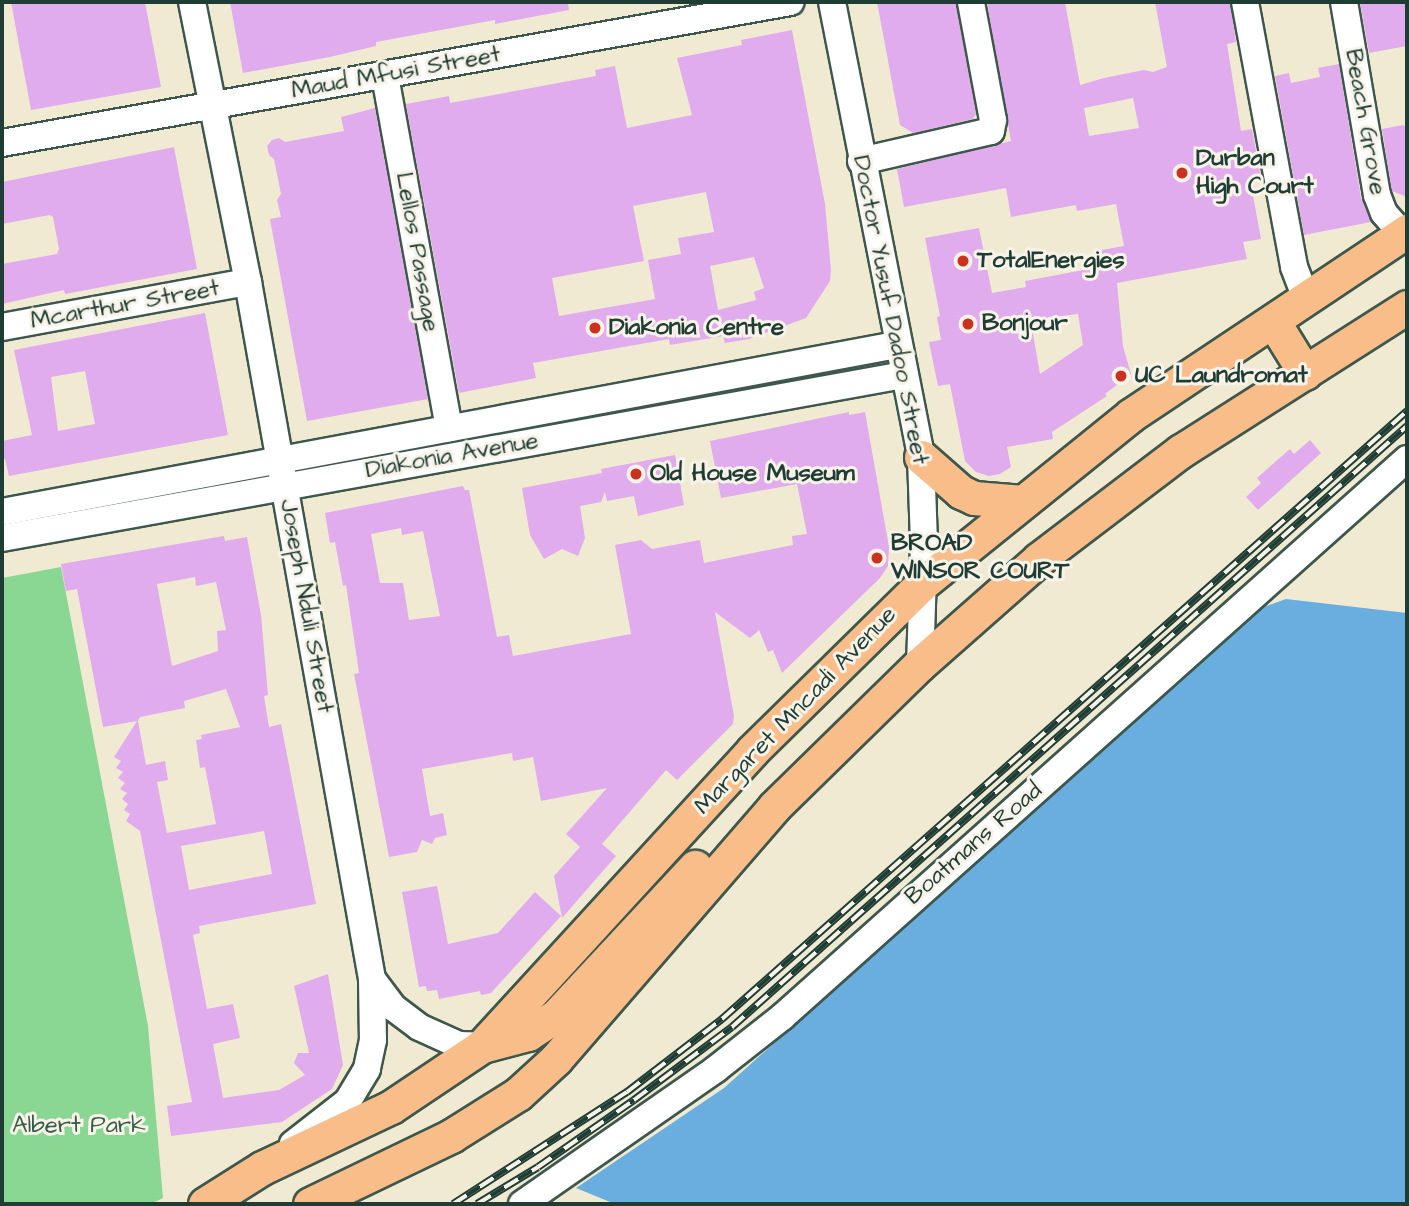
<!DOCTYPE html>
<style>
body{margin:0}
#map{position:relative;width:1409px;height:1206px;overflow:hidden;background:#f1ead3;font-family:"Architects Daughter",sans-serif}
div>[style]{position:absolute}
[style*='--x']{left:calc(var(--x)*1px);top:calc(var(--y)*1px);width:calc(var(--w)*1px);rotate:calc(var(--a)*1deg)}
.green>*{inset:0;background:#8ad794}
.water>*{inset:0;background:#6aaedf}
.building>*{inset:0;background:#e0aced}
.roads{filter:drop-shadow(2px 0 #3e574c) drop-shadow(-2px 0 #3e574c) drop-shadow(0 2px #3e574c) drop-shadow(0 -2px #3e574c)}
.minor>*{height:26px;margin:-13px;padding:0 13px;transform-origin:13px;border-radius:13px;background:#fff}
.major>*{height:33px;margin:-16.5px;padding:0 16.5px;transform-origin:16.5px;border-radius:16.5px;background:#f8bd89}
.rail>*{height:8px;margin-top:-4px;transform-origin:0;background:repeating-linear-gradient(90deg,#f7f3e8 0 16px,#1f3d34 0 32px);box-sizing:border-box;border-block:2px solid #1f3d34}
.dots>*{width:19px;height:19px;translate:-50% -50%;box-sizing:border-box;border:4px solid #f7f3e8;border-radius:50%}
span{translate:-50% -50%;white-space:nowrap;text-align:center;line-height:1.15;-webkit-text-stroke:6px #f7f3e8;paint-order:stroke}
.street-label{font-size:24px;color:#1f3d34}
.poi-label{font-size:24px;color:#1f3d34;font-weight:700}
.left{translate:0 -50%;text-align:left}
.park-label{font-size:24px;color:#345c47}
.frame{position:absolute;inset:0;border:4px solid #1f3d34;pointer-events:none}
</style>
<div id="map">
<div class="green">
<i style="clip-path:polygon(61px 567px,148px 1026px,163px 1198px,151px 1204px,2px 1204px,2px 578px)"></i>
</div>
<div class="water">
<i style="clip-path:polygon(1286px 599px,1407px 613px,1407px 1204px,615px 1204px,576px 1188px,724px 1088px,1258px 609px)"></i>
</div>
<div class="building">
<i style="clip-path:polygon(11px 2px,145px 2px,161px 87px,31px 110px)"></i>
<i style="clip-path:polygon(230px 2px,568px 2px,569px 10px,495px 24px,495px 20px,376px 42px,376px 46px,330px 57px,243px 73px)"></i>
<i style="clip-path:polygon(877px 2px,956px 2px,976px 114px,973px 119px,913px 133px,900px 125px)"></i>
<i style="clip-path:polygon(evenodd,987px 2px,1065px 2px,1080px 85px,1104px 78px,1144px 70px,1153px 72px,1167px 67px,1155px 2px,1230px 2px,1236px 42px,1227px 44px,1241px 131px,1252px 129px,1261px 177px,1250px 179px,1261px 239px,1243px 242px,1247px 259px,1117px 283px,1123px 346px,1131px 374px,1105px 394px,1107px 396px,1052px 432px,1053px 439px,1007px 447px,1011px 467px,1000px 474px,989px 476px,976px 472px,965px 461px,950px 384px,938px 386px,929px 342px,941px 340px,937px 317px,940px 316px,925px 238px,979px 228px,992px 293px,1026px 287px,1025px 281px,1099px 267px,1096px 251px,1124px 246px,1116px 204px,1077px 211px,1076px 205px,1011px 217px,1006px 188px,904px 207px,897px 169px,1011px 141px,987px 2px,1133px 98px,1139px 128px,1089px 136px,1084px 108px,1133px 98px,987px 2px,1078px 314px,1083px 345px,1040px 374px,1032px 328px,1047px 325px,1046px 318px,1078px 314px)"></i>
<i style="clip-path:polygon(1360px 2px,1407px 2px,1407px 46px,1369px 53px)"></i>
<i style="clip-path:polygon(evenodd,792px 30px,825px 204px,831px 270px,830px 281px,806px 318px,749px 339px,725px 343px,723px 336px,670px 345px,669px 339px,533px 363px,536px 378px,459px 393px,406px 104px,449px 96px,450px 103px,596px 76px,595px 70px,615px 66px,627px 128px,692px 115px,677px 58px,742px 45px,741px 40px,792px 30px,706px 192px,714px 232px,678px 238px,681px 254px,648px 260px,655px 299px,559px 316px,552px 278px,644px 261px,633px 206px,706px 192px,792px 30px,754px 257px,764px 288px,754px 292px,756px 300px,718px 310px,710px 266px,754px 257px)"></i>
<i style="clip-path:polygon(1339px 64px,1361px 198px,1371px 222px,1304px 235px,1275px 76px,1289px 73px,1291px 83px,1320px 77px,1318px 68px)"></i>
<i style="clip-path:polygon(375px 108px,428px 399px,307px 421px,270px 219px,281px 217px,277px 200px,281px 194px,274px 159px,269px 155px,267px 146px,272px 140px,279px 138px,285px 142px,344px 131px,341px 117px)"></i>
<i style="clip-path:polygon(1403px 125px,1407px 128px,1407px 197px,1392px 191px,1382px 129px)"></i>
<i style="clip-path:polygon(174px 147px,197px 269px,65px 294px,64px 290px,2px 304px,2px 264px,57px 254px,59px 249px,53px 217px,50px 215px,2px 224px,2px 182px)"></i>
<i style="clip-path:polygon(evenodd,205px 313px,228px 435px,9px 476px,5px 459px,2px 460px,2px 441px,32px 435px,14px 350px,205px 313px,85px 371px,95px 424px,58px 431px,51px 377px,85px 371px)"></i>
<i style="clip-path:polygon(evenodd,849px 412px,849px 415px,865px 412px,889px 547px,888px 566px,880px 578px,782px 673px,773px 650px,768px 652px,759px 630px,750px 638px,715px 612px,734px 716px,733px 724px,677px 780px,666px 770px,602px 844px,616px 856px,562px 918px,554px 876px,580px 847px,566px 834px,607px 788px,541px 801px,533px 757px,513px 761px,512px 753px,422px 769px,430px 816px,443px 813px,447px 835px,435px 838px,432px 844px,422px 840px,417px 852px,389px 857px,354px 674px,359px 673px,346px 585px,343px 586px,335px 542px,330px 543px,325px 513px,463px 486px,465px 490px,469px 490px,497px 637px,509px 635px,513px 656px,631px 634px,615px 545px,641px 540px,652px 549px,700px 540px,704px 563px,793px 545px,792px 536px,807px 534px,797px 484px,721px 498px,710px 441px,849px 412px,401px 528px,402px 535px,423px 531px,440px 616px,409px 620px,403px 583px,380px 583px,371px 534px,401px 528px)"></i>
<i style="clip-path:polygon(1310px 440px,1321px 453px,1258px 510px,1246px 497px,1261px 483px,1257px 478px,1290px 449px,1294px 454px)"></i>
<i style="clip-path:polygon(675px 455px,684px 505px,638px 516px,634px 496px,607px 501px,605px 492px,601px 502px,580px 506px,585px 538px,578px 556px,562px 549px,544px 559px,530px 535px,522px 488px,602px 473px,601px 469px)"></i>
<i style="clip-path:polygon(evenodd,224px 536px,225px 541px,247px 537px,261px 615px,268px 695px,264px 696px,269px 727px,281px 724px,316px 904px,199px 926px,200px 933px,193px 935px,207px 1009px,233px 1004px,240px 1038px,213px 1044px,223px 1098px,279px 1090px,305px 1075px,294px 1063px,298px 1053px,309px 1053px,294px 986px,328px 974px,343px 1065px,332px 1089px,282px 1122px,171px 1136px,167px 1106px,192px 1102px,140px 831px,126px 821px,130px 814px,124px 810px,128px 804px,122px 799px,127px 793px,120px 789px,125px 783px,118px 778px,123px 772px,116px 768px,121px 761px,114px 757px,137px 721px,103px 727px,77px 589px,66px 591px,61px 564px,224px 536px,195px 577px,196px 586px,216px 582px,226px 630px,217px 631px,218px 651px,172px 666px,157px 584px,195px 577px,224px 536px,226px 689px,240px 727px,201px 735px,202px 739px,196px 740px,200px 768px,205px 767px,216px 824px,167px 833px,157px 782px,168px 780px,165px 761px,146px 765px,138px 721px,140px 717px,185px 708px,184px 701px,226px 689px,224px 536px,264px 831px,272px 874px,189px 890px,181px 846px,264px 831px)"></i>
<i style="clip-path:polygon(437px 886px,448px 944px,498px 933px,535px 892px,561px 916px,491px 993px,481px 995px,480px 991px,439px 999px,437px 990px,427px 991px,426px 986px,419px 987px,402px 892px)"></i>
</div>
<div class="roads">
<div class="minor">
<i style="--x:192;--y:2;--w:286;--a:78.7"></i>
<i style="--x:248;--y:282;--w:708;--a:79.91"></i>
<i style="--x:372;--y:979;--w:61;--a:89.1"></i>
<i style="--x:373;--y:1040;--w:30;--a:102"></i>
<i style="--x:367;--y:1069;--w:37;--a:121"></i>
<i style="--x:348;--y:1101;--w:70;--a:142"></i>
<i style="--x:832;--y:2;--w:464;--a:78.9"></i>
<i style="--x:921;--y:457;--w:88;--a:88"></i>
<i style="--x:924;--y:545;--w:119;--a:91.9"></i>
<i style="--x:1245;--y:2;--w:269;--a:79.5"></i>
<i style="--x:1294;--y:267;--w:34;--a:69"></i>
<i style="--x:1344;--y:2;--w:196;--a:80.3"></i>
<i style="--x:1377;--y:195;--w:19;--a:69"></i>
<i style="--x:1384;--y:213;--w:29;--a:49"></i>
<i style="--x:385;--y:76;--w:358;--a:79.7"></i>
<i style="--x:2;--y:143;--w:801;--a:-10.14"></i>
<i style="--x:861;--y:161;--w:133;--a:-13"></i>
<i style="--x:991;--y:131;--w:11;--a:-80"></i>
<i style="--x:993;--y:120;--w:120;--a:-100.6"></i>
<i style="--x:2;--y:327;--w:250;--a:-10.4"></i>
<i style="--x:2;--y:512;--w:909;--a:-10.58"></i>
<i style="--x:2;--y:538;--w:916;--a:-10.25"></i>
<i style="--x:372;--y:979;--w:36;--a:53"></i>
<i style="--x:394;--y:1008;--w:31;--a:37"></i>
<i style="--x:419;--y:1027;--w:44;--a:24.2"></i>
<i style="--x:459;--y:1045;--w:23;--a:2"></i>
<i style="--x:522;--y:1204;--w:236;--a:-34.8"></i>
<i style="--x:716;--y:1069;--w:84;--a:-38.2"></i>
<i style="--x:782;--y:1017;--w:838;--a:-41.76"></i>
</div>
<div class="major">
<i style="--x:1273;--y:321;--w:61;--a:58.4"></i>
<i style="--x:921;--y:457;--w:53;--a:41.2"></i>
<i style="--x:961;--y:492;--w:14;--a:25"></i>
<i style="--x:974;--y:498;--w:49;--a:4.7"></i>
<i style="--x:482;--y:1046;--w:48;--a:-14.6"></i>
<i style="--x:528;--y:1034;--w:33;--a:-33"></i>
<i style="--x:556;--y:1016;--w:204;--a:-47"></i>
<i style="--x:205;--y:1204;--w:67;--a:-32.3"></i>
<i style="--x:262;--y:1168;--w:143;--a:-25.3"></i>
<i style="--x:391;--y:1107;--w:110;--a:-33.8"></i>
<i style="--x:482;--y:1046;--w:400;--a:-47.5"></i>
<i style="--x:752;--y:751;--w:240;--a:-44.5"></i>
<i style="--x:923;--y:583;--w:267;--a:-38.9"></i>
<i style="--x:1131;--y:415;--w:332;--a:-33.7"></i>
<i style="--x:310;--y:1204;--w:157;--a:-25.7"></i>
<i style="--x:451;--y:1136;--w:79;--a:-32.1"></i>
<i style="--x:518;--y:1094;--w:52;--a:-42.6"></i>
<i style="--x:556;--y:1059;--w:333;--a:-49.1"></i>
<i style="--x:774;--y:807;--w:204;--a:-44.4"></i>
<i style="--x:920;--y:664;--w:159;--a:-41.4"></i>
<i style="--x:1039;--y:559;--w:178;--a:-37.3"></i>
<i style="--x:1181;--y:451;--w:268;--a:-32.5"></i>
</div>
</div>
<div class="rail">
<i style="--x:453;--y:1204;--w:207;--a:-32.8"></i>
<i style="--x:627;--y:1092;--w:120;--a:-37.5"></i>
<i style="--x:722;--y:1019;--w:916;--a:-41.59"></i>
<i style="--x:477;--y:1204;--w:71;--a:-31.2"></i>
<i style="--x:538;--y:1167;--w:117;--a:-34.9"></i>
<i style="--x:634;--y:1100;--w:122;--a:-36.7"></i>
<i style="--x:732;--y:1027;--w:904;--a:-41.68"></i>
</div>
<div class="dots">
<i style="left:1182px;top:173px;background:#c8321e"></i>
<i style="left:963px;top:261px;background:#c8321e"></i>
<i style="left:968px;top:324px;background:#c8321e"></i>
<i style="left:595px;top:328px;background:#c8321e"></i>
<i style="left:1121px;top:376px;background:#c8321e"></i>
<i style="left:636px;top:474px;background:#c8321e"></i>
<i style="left:877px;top:558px;background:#c8321e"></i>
</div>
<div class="street-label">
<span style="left:396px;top:73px;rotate:-10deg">Maud Mfusi Street</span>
<span style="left:1365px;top:122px;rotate:80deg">Beach Grove</span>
<span style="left:417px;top:252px;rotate:80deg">Lellos Passage</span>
<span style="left:125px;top:305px;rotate:-10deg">Mcarthur Street</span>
<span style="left:890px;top:310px;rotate:79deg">Doctor Yusuf Dadoo Street</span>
<span style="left:452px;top:456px;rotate:-10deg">Diakonia Avenue</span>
<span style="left:306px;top:606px;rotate:80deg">Joseph Nduli Street</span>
<span style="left:796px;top:711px;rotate:-46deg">Margaret Mncadi Avenue</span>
<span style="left:974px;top:844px;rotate:-41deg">Boatmans Road</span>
</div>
<div class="poi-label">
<span class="left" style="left:1196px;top:173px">Durban<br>High Court</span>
<span class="left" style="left:977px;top:261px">TotalEnergies</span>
<span class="left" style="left:982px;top:324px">Bonjour</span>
<span class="left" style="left:609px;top:328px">Diakonia Centre</span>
<span class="left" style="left:1135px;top:376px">UC Laundromat</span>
<span class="left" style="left:650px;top:474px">Old House Museum</span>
<span class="left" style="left:891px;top:558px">BROAD<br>WINSOR COURT</span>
</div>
<div class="park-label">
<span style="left:79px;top:1126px">Albert Park</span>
</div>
<div class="frame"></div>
</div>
